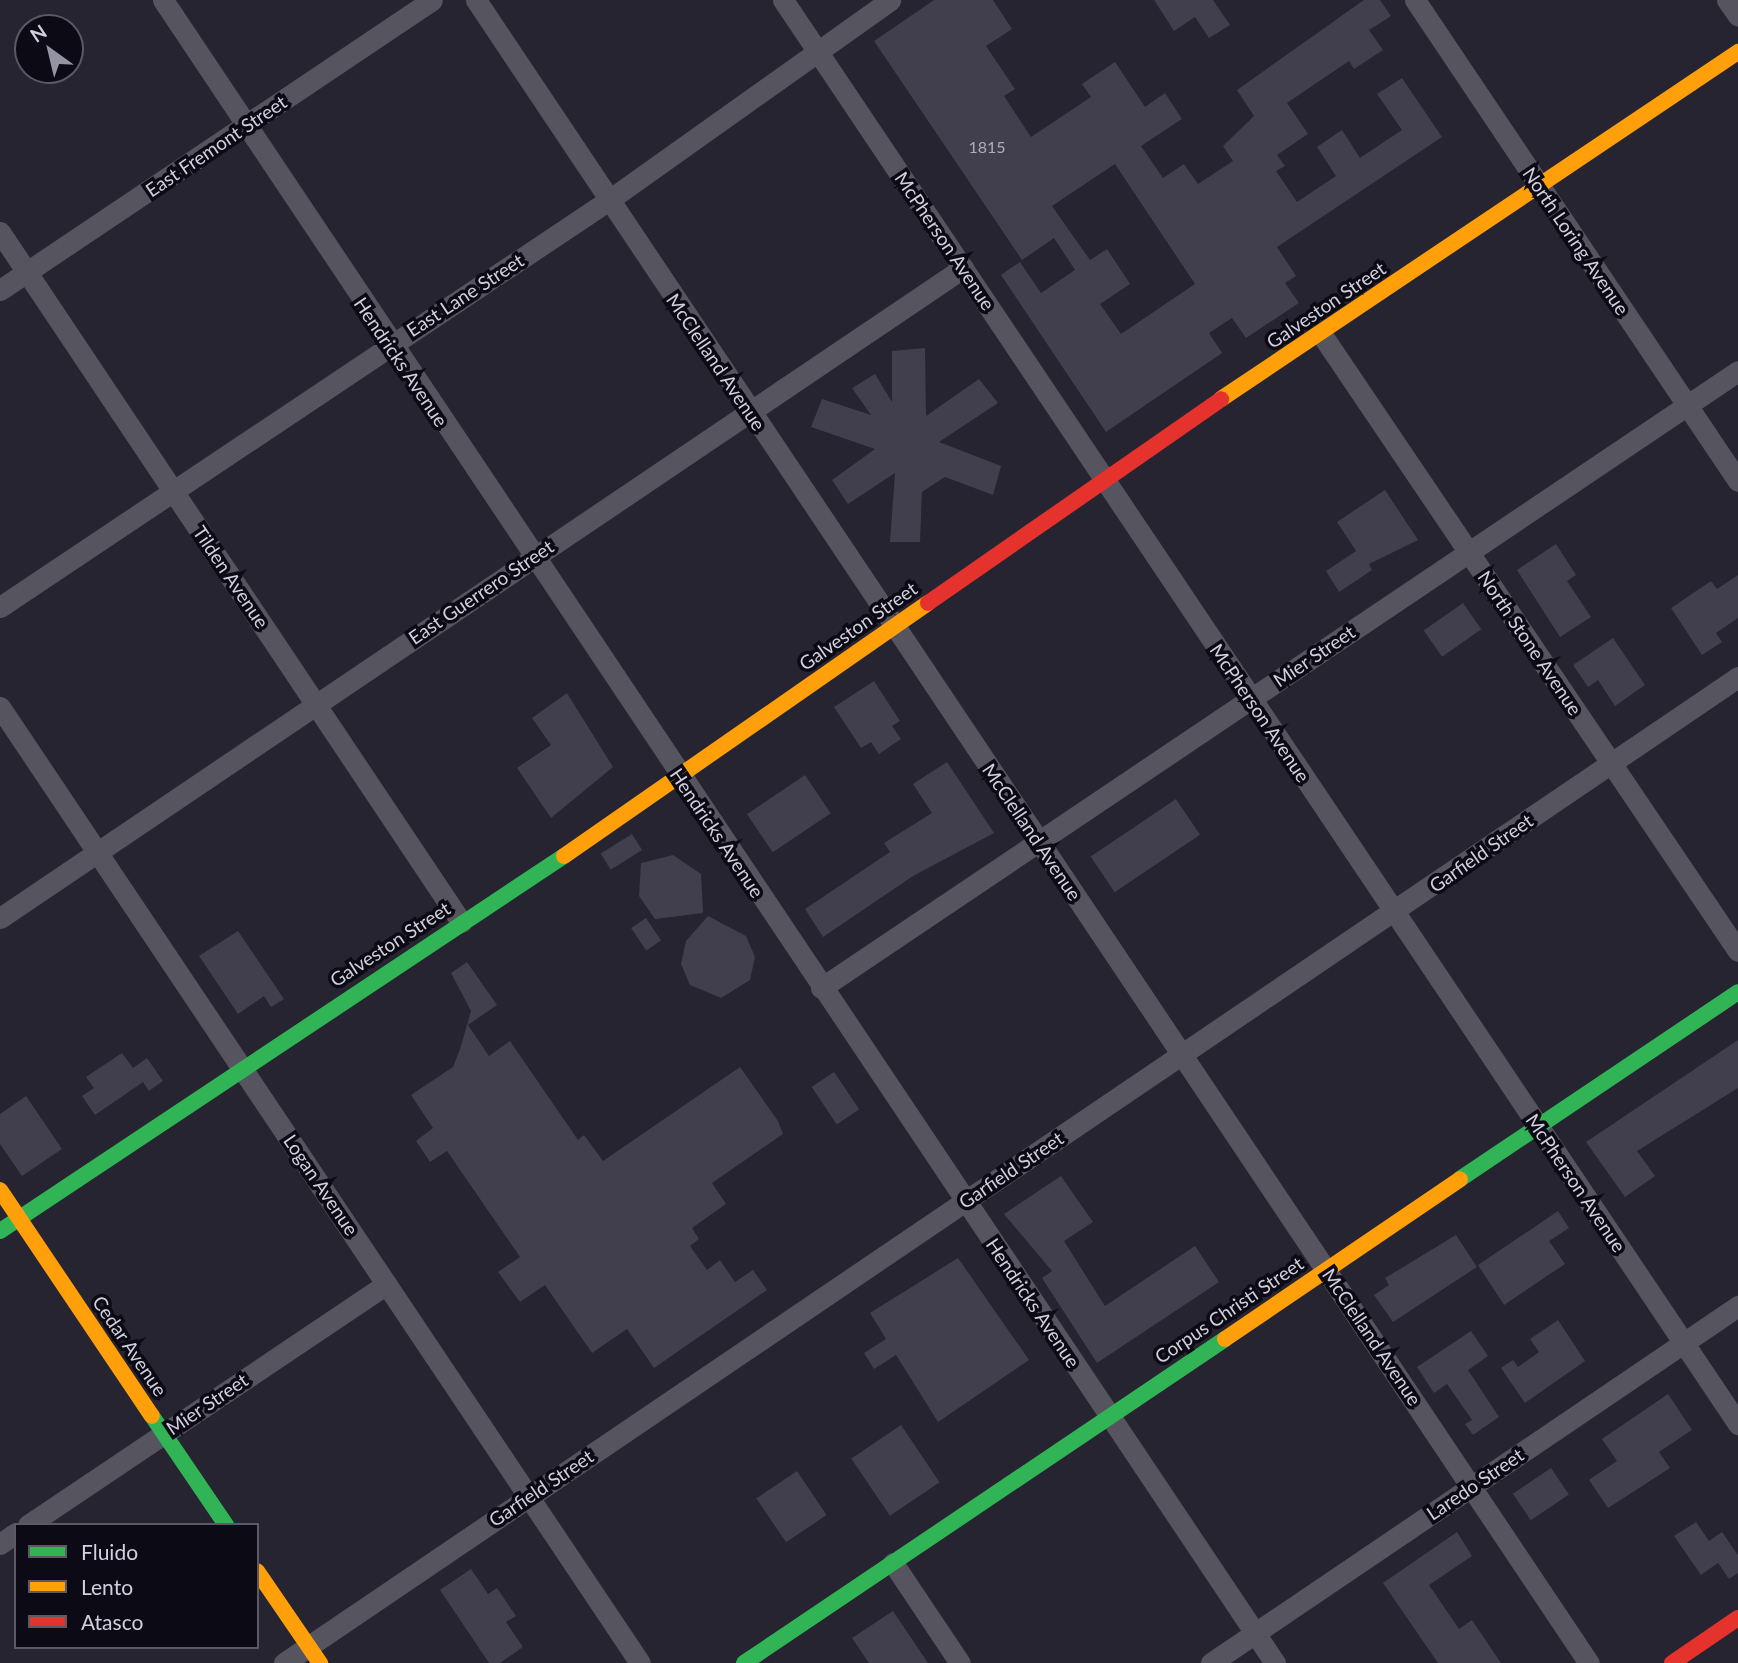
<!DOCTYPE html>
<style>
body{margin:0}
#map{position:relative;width:1738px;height:1663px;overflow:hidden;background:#262430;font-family:Lato,sans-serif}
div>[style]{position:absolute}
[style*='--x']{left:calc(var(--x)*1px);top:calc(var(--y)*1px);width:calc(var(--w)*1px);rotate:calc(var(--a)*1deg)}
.building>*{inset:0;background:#413e4d;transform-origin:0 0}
.street>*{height:21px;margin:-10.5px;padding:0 10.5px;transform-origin:10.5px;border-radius:10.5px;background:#56545e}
.fast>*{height:16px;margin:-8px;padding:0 8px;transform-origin:8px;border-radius:8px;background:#30b455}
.slow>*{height:16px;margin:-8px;padding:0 8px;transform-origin:8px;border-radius:8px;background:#ff9f0a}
.jam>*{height:16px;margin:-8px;padding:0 8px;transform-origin:8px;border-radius:8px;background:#e5322d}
span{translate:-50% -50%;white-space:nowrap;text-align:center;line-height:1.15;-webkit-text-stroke:7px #0c0a14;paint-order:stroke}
.number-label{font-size:16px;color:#adacba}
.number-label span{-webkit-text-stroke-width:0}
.street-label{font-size:19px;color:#d1d0df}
.legend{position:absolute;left:14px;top:1523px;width:245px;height:126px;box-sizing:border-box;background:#0c0a14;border:2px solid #5b5965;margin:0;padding:9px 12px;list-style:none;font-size:21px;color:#d1d0df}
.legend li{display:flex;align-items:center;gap:14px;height:35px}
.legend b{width:35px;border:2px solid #5b5965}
.north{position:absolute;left:14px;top:14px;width:70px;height:70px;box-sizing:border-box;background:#0c0a14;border:2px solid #5b5965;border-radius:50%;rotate:326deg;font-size:19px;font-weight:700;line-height:28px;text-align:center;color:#d1d0df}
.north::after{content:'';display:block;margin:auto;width:24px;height:32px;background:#9594a2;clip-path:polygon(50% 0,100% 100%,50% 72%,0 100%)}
</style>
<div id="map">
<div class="building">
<i style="clip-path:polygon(evenodd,934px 0,993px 0,1012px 29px,986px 46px,1015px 89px,1004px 96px,1031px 137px,1091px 97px,1082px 84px,1115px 62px,1145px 107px,1165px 93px,1182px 119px,1141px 146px,1163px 178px,1184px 164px,1198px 184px,1233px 161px,1223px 146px,1254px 116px,1237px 90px,1364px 0,1380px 0,1391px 16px,1369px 30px,1383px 50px,1354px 69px,1349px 61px,1287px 103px,1308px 134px,1277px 155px,1285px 166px,1276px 171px,1297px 202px,1336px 176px,1317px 147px,1342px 130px,1360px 158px,1402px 130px,1377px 94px,1402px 78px,1442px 137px,1277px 247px,1296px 276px,1285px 283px,1299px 303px,1246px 338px,1232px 318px,1209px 333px,1222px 353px,1106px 432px,1001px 275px,1020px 262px,1041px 293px,1075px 270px,1054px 238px,1022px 260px,874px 41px,934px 0,1115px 164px,1195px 284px,1121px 334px,1100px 304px,1130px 284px,1107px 249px,1090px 260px,1052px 206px,1115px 164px)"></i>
<i style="clip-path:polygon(1154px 0,1213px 0,1230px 25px,1209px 38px,1195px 17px,1174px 31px)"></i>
<i style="clip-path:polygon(925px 348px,926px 416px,979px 379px,998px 403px,939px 442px,1001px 466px,993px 495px,945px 477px,922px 492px,920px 542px,890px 542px,895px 473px,848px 504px,832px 480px,875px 449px,811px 427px,822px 399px,871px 415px,852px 388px,875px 374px,892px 402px,892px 351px)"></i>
<i style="clip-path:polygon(1385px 490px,1418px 540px,1369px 564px,1372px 570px,1339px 592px,1326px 571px,1356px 551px,1337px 522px)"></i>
<i style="clip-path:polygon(1556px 544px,1576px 575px,1567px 581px,1591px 617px,1560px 637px,1517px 570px)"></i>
<i style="clip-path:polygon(1738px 575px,1738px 618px,1716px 633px,1722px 642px,1702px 655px,1671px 608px,1711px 581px,1717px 589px)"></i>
<i style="left:1463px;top:603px;width:32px;height:48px;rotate:55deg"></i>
<i style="clip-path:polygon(1613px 638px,1645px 685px,1615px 706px,1598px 680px,1588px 687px,1573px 665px)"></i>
<i style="clip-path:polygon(874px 681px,900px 721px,892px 726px,901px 739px,879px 754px,871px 742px,861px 748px,834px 707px)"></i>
<i style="clip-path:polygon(567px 693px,613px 767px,551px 818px,517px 768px,551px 745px,532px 718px)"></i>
<i style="clip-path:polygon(947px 762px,994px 833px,913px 876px,823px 937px,805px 909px,890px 852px,884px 843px,932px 813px,913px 784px)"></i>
<i style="left:805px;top:775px;width:46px;height:70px;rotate:56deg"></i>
<i style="left:1176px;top:799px;width:43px;height:103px;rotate:56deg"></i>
<i style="left:632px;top:834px;width:19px;height:37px;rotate:58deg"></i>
<i style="clip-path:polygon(673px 855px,701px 874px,703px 913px,655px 919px,639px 896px,641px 863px)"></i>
<i style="clip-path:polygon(708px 916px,746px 936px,755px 957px,750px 980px,721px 998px,690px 985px,681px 964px,686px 941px)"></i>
<i style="left:646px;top:918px;width:27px;height:18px;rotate:56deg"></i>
<i style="clip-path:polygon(238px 931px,284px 999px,271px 1007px,264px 996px,238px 1014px,199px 956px)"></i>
<i style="clip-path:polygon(467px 962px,497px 1005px,468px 1025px,489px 1056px,510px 1041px,578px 1140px,584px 1135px,603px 1161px,740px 1067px,778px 1121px,783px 1134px,712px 1183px,726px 1204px,692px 1228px,699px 1239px,690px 1246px,707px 1270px,720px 1260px,735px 1282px,753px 1270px,767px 1290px,654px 1368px,627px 1329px,592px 1353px,545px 1285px,520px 1302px,498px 1272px,520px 1257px,447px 1151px,430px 1162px,416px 1141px,433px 1128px,411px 1095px,453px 1067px,460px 1049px,471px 1011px,451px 973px)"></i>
<i style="clip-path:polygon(1738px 1040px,1738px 1088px,1637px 1151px,1655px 1176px,1625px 1197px,1586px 1142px)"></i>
<i style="clip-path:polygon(122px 1053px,133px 1068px,147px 1058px,163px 1081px,149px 1091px,143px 1082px,95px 1115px,82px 1096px,94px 1088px,86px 1077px)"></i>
<i style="left:834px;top:1072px;width:45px;height:27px;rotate:56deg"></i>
<i style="clip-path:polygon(26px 1096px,62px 1149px,22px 1176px,0 1144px,0 1114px)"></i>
<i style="clip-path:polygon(1061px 1176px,1093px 1222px,1064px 1241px,1105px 1306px,1195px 1246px,1219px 1282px,1097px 1363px,1042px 1278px,1052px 1271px,1004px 1214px)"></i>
<i style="clip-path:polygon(1558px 1211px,1569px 1228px,1549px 1241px,1565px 1264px,1504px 1305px,1478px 1265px)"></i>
<i style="clip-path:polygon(1456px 1235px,1477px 1267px,1393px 1322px,1374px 1295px,1389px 1285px,1385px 1278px)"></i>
<i style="clip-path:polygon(958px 1258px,1029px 1360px,938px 1422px,896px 1355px,874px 1369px,864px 1353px,886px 1339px,870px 1313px)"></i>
<i style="clip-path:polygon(1558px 1320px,1585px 1361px,1525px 1403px,1501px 1368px,1513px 1360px,1518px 1367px,1539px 1352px,1530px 1339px)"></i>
<i style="clip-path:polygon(1471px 1331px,1488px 1356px,1468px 1370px,1499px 1417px,1473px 1435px,1465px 1424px,1472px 1420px,1447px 1384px,1434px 1393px,1417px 1367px)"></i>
<i style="clip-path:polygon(1668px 1394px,1692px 1430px,1659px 1452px,1670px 1468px,1608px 1508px,1589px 1480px,1617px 1461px,1602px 1439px)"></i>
<i style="left:901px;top:1425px;width:69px;height:60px;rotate:56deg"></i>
<i style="left:1551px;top:1468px;width:32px;height:46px;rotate:56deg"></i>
<i style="left:797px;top:1471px;width:53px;height:49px;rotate:56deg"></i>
<i style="clip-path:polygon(1696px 1522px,1709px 1541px,1722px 1532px,1738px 1555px,1738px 1573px,1729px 1579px,1718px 1563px,1701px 1575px,1674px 1536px)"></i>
<i style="clip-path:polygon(1457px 1532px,1472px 1556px,1429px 1585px,1459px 1629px,1472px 1620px,1501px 1663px,1438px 1663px,1383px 1583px)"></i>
<i style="clip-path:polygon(471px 1569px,488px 1594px,497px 1588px,516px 1616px,506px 1622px,523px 1647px,500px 1663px,489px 1663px,440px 1590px)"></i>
<i style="clip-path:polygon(893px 1611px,928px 1663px,869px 1663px,852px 1638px)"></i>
</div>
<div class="street">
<i style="--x:163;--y:0;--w:2001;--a:56.23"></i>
<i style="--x:476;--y:0;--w:2001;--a:56.21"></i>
<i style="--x:783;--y:0;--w:1715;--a:56.15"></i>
<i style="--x:1415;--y:0;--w:579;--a:56.12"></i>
<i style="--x:1727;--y:0;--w:19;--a:55"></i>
<i style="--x:0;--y:232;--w:830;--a:56.25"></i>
<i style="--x:0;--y:290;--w:520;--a:-33.87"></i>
<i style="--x:1322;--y:335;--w:743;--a:55.97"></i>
<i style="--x:0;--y:607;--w:732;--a:-33.76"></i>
<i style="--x:609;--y:200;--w:345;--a:-35.4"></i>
<i style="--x:0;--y:707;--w:1150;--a:56.2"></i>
<i style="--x:0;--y:918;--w:1162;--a:-34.02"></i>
<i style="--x:821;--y:988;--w:1105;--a:-33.93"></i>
<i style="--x:28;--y:1525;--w:432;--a:-33.9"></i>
<i style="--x:0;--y:1544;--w:19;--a:-35"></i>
<i style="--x:893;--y:1563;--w:120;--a:56.2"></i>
<i style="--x:284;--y:1663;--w:1757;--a:-34.14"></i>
<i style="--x:1211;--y:1663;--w:637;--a:-34.11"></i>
</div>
<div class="fast">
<i style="--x:1460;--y:1179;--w:335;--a:-33.9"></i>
<i style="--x:0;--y:1231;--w:677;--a:-33.62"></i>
<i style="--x:152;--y:1416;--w:132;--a:55.8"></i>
<i style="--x:744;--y:1663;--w:580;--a:-33.96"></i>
</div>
<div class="slow">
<i style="--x:1221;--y:399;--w:623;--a:-33.87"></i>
<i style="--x:564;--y:856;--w:443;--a:-34.8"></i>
<i style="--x:0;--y:1190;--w:272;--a:56.1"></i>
<i style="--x:1225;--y:1339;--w:284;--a:-34.2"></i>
<i style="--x:257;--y:1571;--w:112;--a:55.6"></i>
</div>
<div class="jam">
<i style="--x:928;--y:603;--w:357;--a:-34.8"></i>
<i style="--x:1672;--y:1663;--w:80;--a:-34.3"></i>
</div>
<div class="number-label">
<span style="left:987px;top:147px">1815</span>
</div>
<div class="street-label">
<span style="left:216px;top:146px;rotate:-34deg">East Fremont Street</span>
<span style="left:945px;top:241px;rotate:56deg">McPherson Avenue</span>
<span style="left:1576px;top:241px;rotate:56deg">North Loring Avenue</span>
<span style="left:465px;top:295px;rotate:-33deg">East Lane Street</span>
<span style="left:1326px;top:305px;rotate:-34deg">Galveston Street</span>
<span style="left:401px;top:362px;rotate:56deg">Hendricks Avenue</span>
<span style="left:716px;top:362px;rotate:56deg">McClelland Avenue</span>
<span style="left:231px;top:577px;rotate:56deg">Tilden Avenue</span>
<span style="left:481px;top:592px;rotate:-34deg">East Guerrero Street</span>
<span style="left:858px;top:626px;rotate:-35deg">Galveston Street</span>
<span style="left:1530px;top:643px;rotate:56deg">North Stone Avenue</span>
<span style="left:1314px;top:656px;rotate:-34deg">Mier Street</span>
<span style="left:1260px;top:713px;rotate:56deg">McPherson Avenue</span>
<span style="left:1032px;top:832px;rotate:56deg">McClelland Avenue</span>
<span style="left:717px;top:833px;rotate:56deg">Hendricks Avenue</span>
<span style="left:1481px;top:853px;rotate:-35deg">Garfield Street</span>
<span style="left:390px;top:944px;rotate:-33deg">Galveston Street</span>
<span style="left:1011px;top:1170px;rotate:-34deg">Garfield Street</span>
<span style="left:1576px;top:1183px;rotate:56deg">McPherson Avenue</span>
<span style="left:321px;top:1185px;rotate:56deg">Logan Avenue</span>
<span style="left:1033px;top:1303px;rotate:56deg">Hendricks Avenue</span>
<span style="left:1229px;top:1310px;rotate:-34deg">Corpus Christi Street</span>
<span style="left:1372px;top:1337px;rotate:56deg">McClelland Avenue</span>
<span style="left:130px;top:1346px;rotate:56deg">Cedar Avenue</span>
<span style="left:207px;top:1404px;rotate:-34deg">Mier Street</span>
<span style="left:1475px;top:1484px;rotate:-34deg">Laredo Street</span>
<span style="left:541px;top:1488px;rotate:-34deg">Garfield Street</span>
</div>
<ul class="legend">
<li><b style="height:9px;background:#30b455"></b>Fluido</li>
<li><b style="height:9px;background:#ff9f0a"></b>Lento</li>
<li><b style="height:9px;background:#e5322d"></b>Atasco</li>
</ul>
<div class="north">N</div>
</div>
